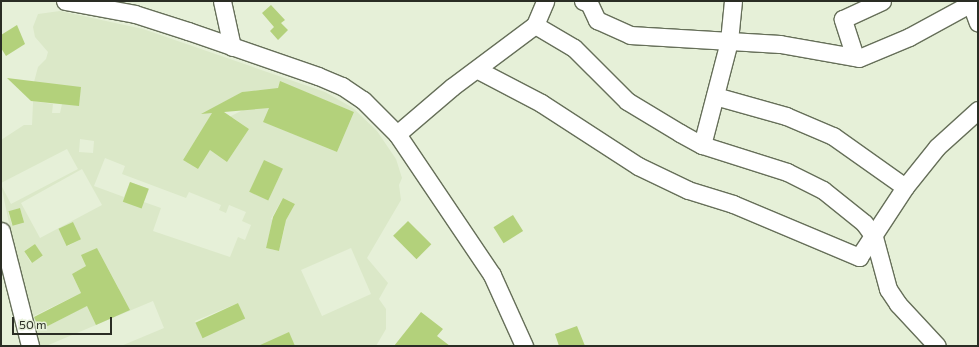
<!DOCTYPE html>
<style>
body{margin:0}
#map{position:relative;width:979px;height:347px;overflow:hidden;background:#e6f0d8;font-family:Commissioner,sans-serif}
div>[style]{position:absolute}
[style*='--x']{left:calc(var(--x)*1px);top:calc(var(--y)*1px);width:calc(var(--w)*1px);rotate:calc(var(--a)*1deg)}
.built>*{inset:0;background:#dbe8c8}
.building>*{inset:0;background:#b3d17b;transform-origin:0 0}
.roads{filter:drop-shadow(1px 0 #666f59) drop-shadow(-1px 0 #666f59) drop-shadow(0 1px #666f59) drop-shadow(0 -1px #666f59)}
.minor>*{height:17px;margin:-8.5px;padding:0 8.5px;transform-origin:8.5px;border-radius:8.5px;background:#fff}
span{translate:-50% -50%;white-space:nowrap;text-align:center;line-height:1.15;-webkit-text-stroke:4px #e6f0d8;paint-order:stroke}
.frame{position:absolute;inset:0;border:2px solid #2a2d24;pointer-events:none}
.scale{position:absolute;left:12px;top:317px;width:100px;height:18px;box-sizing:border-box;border:2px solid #2a2d24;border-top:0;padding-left:5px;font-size:12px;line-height:14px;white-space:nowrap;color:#2a2d24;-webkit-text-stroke:3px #e6f0d8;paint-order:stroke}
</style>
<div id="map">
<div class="built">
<i style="clip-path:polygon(evenodd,60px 11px,143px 29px,325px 92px,353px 108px,377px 131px,396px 159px,402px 178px,399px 185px,401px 200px,367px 258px,388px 283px,379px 299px,386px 309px,386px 329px,376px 346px,121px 346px,164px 328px,153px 301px,46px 346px,35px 346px,1px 185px,11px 204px,78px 169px,67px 149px,1px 183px,1px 140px,24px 125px,32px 125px,34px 82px,38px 67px,46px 59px,48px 52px,35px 37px,33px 27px,38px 14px,60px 11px,34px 82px,62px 104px,60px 113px,52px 113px,53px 104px,32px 101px,34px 82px,60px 11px,280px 82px,354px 112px,337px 152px,264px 122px,280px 82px,60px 11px,263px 90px,243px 110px,231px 116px,198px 169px,183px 160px,217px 106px,242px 92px,263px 90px,60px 11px,233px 118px,249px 129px,227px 162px,233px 118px,60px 11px,80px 139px,94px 141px,93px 153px,79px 152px,80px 139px,60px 11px,105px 158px,125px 166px,122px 174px,186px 198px,189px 192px,221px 205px,219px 210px,226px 213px,229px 205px,246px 212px,242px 221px,251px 225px,245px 240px,238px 237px,230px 257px,153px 231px,161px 208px,144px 202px,149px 189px,130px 182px,124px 197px,94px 186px,105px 158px,60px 11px,264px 161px,283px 169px,268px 200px,250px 192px,264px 161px,60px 11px,82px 169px,102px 205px,40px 238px,21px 203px,82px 169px,60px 11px,283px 198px,295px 204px,283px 225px,271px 219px,283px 198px,60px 11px,20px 208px,24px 222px,12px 225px,8px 212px,20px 208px,60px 11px,72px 223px,81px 239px,68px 246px,59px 230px,72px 223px,60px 11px,272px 223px,285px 226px,279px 251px,266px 248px,272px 223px,60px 11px,35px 244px,43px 256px,31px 263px,24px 251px,35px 244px,60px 11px,97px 248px,119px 289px,40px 330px,34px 316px,81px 293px,72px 274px,86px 266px,97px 248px,60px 11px,351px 248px,371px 294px,322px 316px,301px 270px,351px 248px,60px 11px,238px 303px,244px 318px,202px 336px,195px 321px,238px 303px)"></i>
</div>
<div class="building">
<i style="clip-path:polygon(271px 5px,285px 20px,281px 23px,288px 30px,278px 40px,270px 31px,274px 27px,262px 13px)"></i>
<i style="clip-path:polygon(17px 25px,25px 44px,6px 56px,1px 48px,1px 35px)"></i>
<i style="clip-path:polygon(7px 78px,81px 87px,79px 106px,31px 101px)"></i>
<i style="clip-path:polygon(280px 81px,354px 112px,337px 152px,263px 122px,269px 108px,224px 112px,249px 129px,227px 162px,210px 150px,198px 169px,183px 160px,212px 113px,201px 114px,242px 92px,278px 88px)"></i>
<i style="left:264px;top:160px;width:21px;height:35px;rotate:25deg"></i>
<i style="left:130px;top:182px;width:20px;height:21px;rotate:20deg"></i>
<i style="clip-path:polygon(283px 198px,295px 204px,286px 220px,279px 251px,266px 248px,273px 217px)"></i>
<i style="left:20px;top:208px;width:15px;height:12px;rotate:74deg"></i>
<i style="left:513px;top:215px;width:19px;height:23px;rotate:58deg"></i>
<i style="left:408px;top:221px;width:33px;height:21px;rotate:45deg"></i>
<i style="left:73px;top:222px;width:19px;height:16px;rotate:65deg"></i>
<i style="left:35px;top:244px;width:14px;height:13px;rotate:56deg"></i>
<i style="clip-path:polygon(97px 248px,130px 310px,96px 325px,87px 306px,40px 330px,34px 317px,81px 293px,72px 274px,86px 266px,81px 255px)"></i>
<i style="left:238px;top:303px;width:17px;height:47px;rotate:65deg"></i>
<i style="clip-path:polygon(421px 312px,443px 329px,437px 336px,450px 346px,394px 346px)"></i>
<i style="clip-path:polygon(577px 326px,585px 346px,559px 346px,555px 334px)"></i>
<i style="clip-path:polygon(289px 332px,295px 346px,258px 346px)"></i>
</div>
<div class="roads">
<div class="minor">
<i style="--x:65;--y:1;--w:71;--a:10.5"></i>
<i style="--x:135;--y:14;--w:56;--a:17.8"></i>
<i style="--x:188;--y:31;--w:138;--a:19.1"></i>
<i style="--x:318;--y:76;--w:26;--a:23"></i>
<i style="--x:342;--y:86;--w:25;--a:34"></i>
<i style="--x:363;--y:100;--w:48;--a:45"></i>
<i style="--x:397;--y:134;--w:170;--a:56"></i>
<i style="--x:492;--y:275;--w:78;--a:65.7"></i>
<i style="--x:222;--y:1;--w:47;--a:77.7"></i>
<i style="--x:583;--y:1;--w:6;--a:18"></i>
<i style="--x:589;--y:3;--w:19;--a:65"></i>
<i style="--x:597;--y:20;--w:36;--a:24"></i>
<i style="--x:630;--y:35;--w:150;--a:3.4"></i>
<i style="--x:780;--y:44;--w:80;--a:10"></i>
<i style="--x:859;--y:58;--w:54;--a:-22.8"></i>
<i style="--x:909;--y:37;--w:75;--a:-28.6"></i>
<i style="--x:970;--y:1;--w:23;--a:70"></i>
<i style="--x:535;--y:25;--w:45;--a:30.5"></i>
<i style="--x:574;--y:48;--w:75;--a:45"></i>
<i style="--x:627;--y:101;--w:62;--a:31.1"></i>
<i style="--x:680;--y:133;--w:25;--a:29"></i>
<i style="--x:702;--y:145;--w:89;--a:17.6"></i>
<i style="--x:787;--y:172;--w:40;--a:26.6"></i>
<i style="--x:823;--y:190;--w:53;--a:38.8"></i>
<i style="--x:864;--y:223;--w:17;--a:54"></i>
<i style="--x:874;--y:237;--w:54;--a:74.9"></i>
<i style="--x:888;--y:289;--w:18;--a:56"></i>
<i style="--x:898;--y:304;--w:57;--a:47.1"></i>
<i style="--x:855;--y:57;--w:40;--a:-108"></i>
<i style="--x:843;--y:19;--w:43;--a:-24.8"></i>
<i style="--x:478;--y:70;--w:71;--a:27.6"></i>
<i style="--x:541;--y:103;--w:116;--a:33"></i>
<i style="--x:638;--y:166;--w:55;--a:25.6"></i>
<i style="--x:688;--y:190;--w:47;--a:17.3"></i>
<i style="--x:733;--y:204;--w:137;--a:22.8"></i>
<i style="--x:859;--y:257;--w:84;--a:-56.7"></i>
<i style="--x:905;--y:187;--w:51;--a:-51.3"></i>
<i style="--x:937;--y:147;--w:55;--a:-42.1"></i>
<i style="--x:715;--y:96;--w:74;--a:15.7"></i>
<i style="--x:786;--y:116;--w:51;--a:23.1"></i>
<i style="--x:833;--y:136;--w:88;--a:35.3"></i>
<i style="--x:397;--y:134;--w:72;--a:-40.5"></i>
<i style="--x:452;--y:87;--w:104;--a:-36.8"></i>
<i style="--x:535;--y:25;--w:26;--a:-67"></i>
<i style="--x:702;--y:145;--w:107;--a:-75.4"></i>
<i style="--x:729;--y:41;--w:40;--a:-84.3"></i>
<i style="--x:1;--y:231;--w:119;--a:75.8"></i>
</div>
</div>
<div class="frame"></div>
<div class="scale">50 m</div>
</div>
